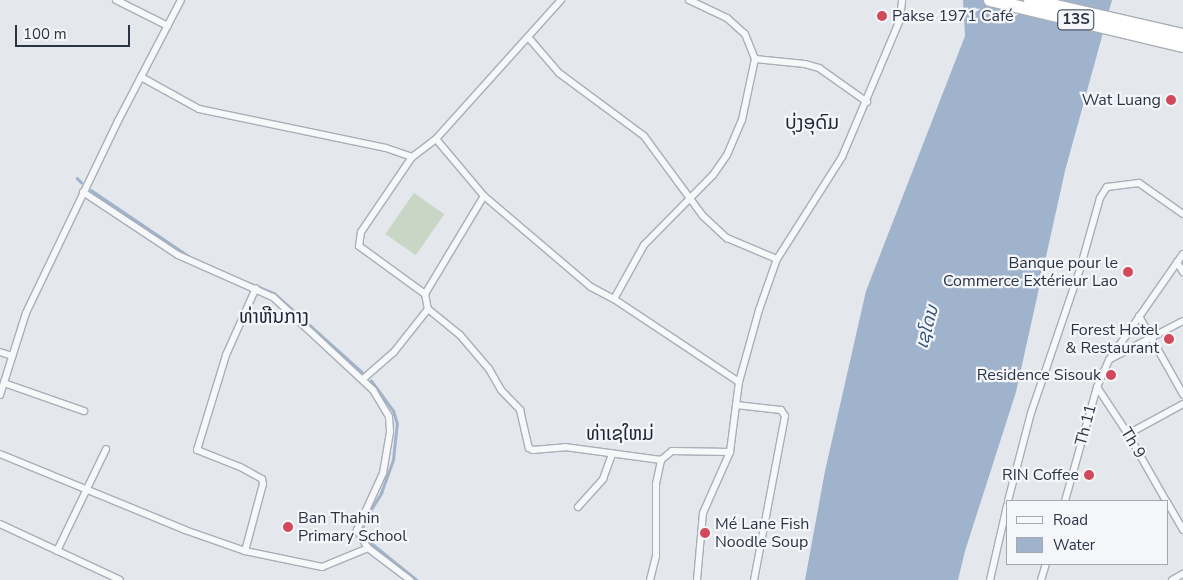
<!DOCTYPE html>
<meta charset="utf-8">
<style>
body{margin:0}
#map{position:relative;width:1183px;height:580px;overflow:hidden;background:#e4e7ec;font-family:"Nunito Sans","Noto Sans Lao",sans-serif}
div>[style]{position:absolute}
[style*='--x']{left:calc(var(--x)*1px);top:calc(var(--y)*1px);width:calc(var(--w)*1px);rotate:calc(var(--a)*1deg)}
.green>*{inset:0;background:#c9d6c5;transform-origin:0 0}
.water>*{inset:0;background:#9fb4cc}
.stream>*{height:2.5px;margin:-1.25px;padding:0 1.25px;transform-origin:1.25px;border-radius:1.25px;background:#9fb4cc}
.roads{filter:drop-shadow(1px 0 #a9aeb7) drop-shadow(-1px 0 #a9aeb7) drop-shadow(0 1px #a9aeb7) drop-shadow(0 -1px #a9aeb7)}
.street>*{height:6px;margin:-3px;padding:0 3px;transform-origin:3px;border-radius:3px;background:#f7f8fa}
.highway>*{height:12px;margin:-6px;padding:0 6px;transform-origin:6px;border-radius:6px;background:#fff}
.dots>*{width:14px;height:14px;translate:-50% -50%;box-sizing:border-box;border:2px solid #f4f6f9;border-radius:50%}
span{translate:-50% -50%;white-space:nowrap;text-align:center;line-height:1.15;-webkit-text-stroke:4.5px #f4f6f9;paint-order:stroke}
.shield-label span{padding:1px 4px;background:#f4f6f9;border:1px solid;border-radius:4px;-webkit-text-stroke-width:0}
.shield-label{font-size:15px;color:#2b3445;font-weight:700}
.poi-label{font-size:16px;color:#2b3445}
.left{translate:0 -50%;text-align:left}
.right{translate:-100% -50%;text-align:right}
.street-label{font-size:16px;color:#2b3445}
.water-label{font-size:18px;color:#34527a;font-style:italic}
.quarter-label{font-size:19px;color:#1d2536}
.legend{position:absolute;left:1006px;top:500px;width:162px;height:65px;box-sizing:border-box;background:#f4f6f9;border:1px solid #a4a8b1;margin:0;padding:6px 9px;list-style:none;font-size:15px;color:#2b3445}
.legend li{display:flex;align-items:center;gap:10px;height:25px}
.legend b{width:25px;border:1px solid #a4a8b1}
.scale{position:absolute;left:15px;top:25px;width:115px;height:22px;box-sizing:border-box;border:2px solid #2b3445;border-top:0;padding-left:6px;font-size:15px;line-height:18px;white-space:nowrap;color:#2b3445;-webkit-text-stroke:4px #f4f6f9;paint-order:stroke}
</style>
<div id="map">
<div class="green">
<i style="left:414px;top:193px;width:37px;height:50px;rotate:35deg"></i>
</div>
<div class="water">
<i style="clip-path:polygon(963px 0,1112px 0,1065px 171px,1016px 392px,965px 551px,958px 580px,805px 580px,825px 471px,866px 291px,965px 36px)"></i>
</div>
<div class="stream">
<i style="--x:77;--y:178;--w:6;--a:45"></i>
<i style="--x:91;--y:190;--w:123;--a:34.1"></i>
<i style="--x:244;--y:281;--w:32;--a:22"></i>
<i style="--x:274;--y:293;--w:118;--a:41.9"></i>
<i style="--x:365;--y:519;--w:31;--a:-58"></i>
<i style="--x:381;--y:493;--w:35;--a:-70"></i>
<i style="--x:393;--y:460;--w:36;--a:-84"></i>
<i style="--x:397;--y:424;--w:14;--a:-107"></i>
<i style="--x:393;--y:411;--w:37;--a:-126"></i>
<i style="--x:363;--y:524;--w:14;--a:82"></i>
<i style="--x:365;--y:538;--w:67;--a:38.9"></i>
</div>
<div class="roads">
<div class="street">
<i style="--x:116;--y:0;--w:58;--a:26.6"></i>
<i style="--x:561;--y:0;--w:187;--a:132"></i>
<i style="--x:436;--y:139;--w:30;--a:143"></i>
<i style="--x:412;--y:157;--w:91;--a:124.2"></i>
<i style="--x:361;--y:232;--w:14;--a:98"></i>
<i style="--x:359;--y:246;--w:82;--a:36"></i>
<i style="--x:425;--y:294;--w:15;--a:79"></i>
<i style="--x:428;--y:309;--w:41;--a:39.1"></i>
<i style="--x:460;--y:335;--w:45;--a:49.5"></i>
<i style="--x:489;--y:369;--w:24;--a:60"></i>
<i style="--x:501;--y:390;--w:28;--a:46"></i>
<i style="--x:520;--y:410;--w:39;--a:77"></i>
<i style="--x:529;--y:448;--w:4;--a:27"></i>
<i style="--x:533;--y:450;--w:32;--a:-5"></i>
<i style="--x:565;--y:447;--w:97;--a:7.7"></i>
<i style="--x:689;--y:0;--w:42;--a:25.3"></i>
<i style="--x:727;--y:18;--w:24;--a:42"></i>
<i style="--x:745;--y:34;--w:27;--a:68"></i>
<i style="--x:755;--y:59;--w:50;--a:5.7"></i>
<i style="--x:805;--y:64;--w:15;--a:16"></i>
<i style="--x:819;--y:68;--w:59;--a:35.3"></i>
<i style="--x:528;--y:37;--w:48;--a:49.3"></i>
<i style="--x:559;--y:73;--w:106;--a:36.5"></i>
<i style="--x:644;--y:136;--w:99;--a:53.6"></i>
<i style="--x:703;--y:216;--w:33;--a:43"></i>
<i style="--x:727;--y:238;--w:54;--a:22.8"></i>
<i style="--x:141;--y:77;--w:66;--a:28.9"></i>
<i style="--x:199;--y:109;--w:191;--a:11.8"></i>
<i style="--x:386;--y:148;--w:28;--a:19"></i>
<i style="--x:436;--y:139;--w:75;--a:49.9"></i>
<i style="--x:484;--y:196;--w:140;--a:40.4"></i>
<i style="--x:591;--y:287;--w:26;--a:28"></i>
<i style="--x:614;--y:299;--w:150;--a:33.6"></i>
<i style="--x:83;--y:192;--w:114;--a:33.6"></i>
<i style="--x:178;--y:255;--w:104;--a:23.9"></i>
<i style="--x:273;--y:297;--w:137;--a:42.9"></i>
<i style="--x:373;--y:390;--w:31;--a:59"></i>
<i style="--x:389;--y:417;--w:15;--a:86"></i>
<i style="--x:390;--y:432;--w:42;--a:99.7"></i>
<i style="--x:383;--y:473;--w:63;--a:114.5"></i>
<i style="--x:357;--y:530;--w:21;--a:59"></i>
<i style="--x:368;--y:548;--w:53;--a:37.3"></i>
<i style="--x:1177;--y:262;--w:12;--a:59"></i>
<i style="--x:425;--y:294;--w:114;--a:-59"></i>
<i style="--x:614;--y:299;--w:62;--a:-60.9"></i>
<i style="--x:644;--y:245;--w:98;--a:-45.4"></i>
<i style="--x:713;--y:175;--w:24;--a:-55"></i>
<i style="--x:727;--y:155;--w:38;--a:-67"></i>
<i style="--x:742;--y:120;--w:62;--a:-78"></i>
<i style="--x:1139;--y:316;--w:90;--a:60.6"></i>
<i style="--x:0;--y:352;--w:13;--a:18"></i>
<i style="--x:1110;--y:359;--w:82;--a:-27.5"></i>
<i style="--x:363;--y:379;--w:41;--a:-41.1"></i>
<i style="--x:394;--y:352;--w:55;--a:-51.7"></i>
<i style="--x:4;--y:383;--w:85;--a:19.3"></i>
<i style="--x:1097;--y:387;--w:56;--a:56.6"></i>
<i style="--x:1128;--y:434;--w:77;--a:60.4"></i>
<i style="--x:0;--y:395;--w:86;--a:-72.4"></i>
<i style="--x:26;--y:313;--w:213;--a:-64.4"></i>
<i style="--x:118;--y:121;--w:136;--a:-62.5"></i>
<i style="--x:736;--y:405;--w:45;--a:6.3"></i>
<i style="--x:781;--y:410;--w:7;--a:56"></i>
<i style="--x:785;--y:416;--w:167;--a:100.7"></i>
<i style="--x:1128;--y:434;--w:63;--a:-28.6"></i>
<i style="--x:0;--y:454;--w:200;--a:22.3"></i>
<i style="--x:185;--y:530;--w:64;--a:19.3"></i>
<i style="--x:245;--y:551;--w:79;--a:11.7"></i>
<i style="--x:322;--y:567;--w:50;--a:-22.4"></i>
<i style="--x:1008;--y:501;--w:91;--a:-75.4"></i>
<i style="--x:1031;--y:413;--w:152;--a:-71.2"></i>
<i style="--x:1080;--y:269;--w:74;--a:-74.3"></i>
<i style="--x:1100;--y:198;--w:13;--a:-58"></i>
<i style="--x:1107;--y:187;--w:32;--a:-7"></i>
<i style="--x:1139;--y:183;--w:54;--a:35.2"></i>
<i style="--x:1065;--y:501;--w:118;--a:-74.3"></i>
<i style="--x:1097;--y:387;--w:30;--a:-66"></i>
<i style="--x:1109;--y:360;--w:129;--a:-55.1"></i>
<i style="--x:1167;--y:502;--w:32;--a:60"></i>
<i style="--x:578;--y:507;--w:38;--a:-48"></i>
<i style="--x:603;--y:479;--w:27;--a:-70"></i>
<i style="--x:0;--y:524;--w:132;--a:25"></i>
<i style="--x:57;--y:551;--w:113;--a:-64.3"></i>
<i style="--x:245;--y:551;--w:69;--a:-75"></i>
<i style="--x:263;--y:484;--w:5;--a:-101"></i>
<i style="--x:262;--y:479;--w:25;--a:-151"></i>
<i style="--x:240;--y:467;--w:46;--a:-158.4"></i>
<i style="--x:197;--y:450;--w:99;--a:-73"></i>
<i style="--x:226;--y:355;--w:73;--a:-65.9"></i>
<i style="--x:650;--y:580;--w:25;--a:-76"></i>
<i style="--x:656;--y:556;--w:72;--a:-90"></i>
<i style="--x:656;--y:484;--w:25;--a:-78"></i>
<i style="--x:661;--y:460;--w:14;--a:-39"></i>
<i style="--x:672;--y:451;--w:58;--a:1"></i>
<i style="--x:697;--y:580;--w:67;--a:-84.9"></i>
<i style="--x:703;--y:513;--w:67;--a:-66.1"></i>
<i style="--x:730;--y:452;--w:71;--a:-82.7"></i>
<i style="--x:739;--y:382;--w:75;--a:-74.5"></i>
<i style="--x:759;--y:310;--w:54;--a:-70.6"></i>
<i style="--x:777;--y:259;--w:121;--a:-57.5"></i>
<i style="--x:842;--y:157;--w:149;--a:-67.1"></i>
<i style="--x:900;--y:20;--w:20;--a:-84"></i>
<i style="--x:990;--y:580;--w:76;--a:-77.1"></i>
<i style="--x:1041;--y:580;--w:17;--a:-73"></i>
<i style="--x:1172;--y:580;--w:13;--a:-29"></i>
</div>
<div class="highway">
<i style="--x:990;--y:0;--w:198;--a:13.4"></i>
<i style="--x:1030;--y:0;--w:157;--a:12.9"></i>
</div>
</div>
<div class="dots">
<i style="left:882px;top:16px;background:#d1495b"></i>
<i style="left:1171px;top:100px;background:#d1495b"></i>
<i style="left:1128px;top:272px;background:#d1495b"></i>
<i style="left:1169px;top:339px;background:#d1495b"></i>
<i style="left:1111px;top:375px;background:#d1495b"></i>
<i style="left:1089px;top:475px;background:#d1495b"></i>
<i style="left:288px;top:527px;background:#d1495b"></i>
<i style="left:705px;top:533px;background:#d1495b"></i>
</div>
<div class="shield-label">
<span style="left:1076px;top:20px">13S</span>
</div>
<div class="poi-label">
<span class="left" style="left:892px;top:16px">Pakse 1971 Café</span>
<span class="right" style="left:1161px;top:100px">Wat Luang</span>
<span class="right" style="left:1118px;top:272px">Banque pour le<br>Commerce Extérieur Lao</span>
<span class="right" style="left:1159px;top:339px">Forest Hotel<br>&amp; Restaurant</span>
<span class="right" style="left:1101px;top:375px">Residence Sisouk</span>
<span class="right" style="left:1079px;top:475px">RIN Coffee</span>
<span class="left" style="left:298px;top:527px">Ban Thahin<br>Primary School</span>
<span class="left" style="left:715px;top:533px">Mé Lane Fish<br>Noodle Soup</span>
</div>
<div class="street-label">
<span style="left:1086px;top:425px;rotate:-75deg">Th 11</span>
<span style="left:1133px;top:443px;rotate:59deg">Th 9</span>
</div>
<div class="water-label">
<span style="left:927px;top:327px;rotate:-75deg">ເຊໂດນ</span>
</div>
<div class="quarter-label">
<span style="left:812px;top:124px">ບຸ່ງອຸດົມ</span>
<span style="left:274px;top:318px">ທ່າຫີນກາງ</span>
<span style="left:620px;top:435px">ທ່າເຊໃຫມ່</span>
</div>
<ul class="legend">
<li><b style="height:6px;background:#f7f8fa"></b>Road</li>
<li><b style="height:14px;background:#9fb4cc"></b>Water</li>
</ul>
<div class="scale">100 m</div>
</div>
